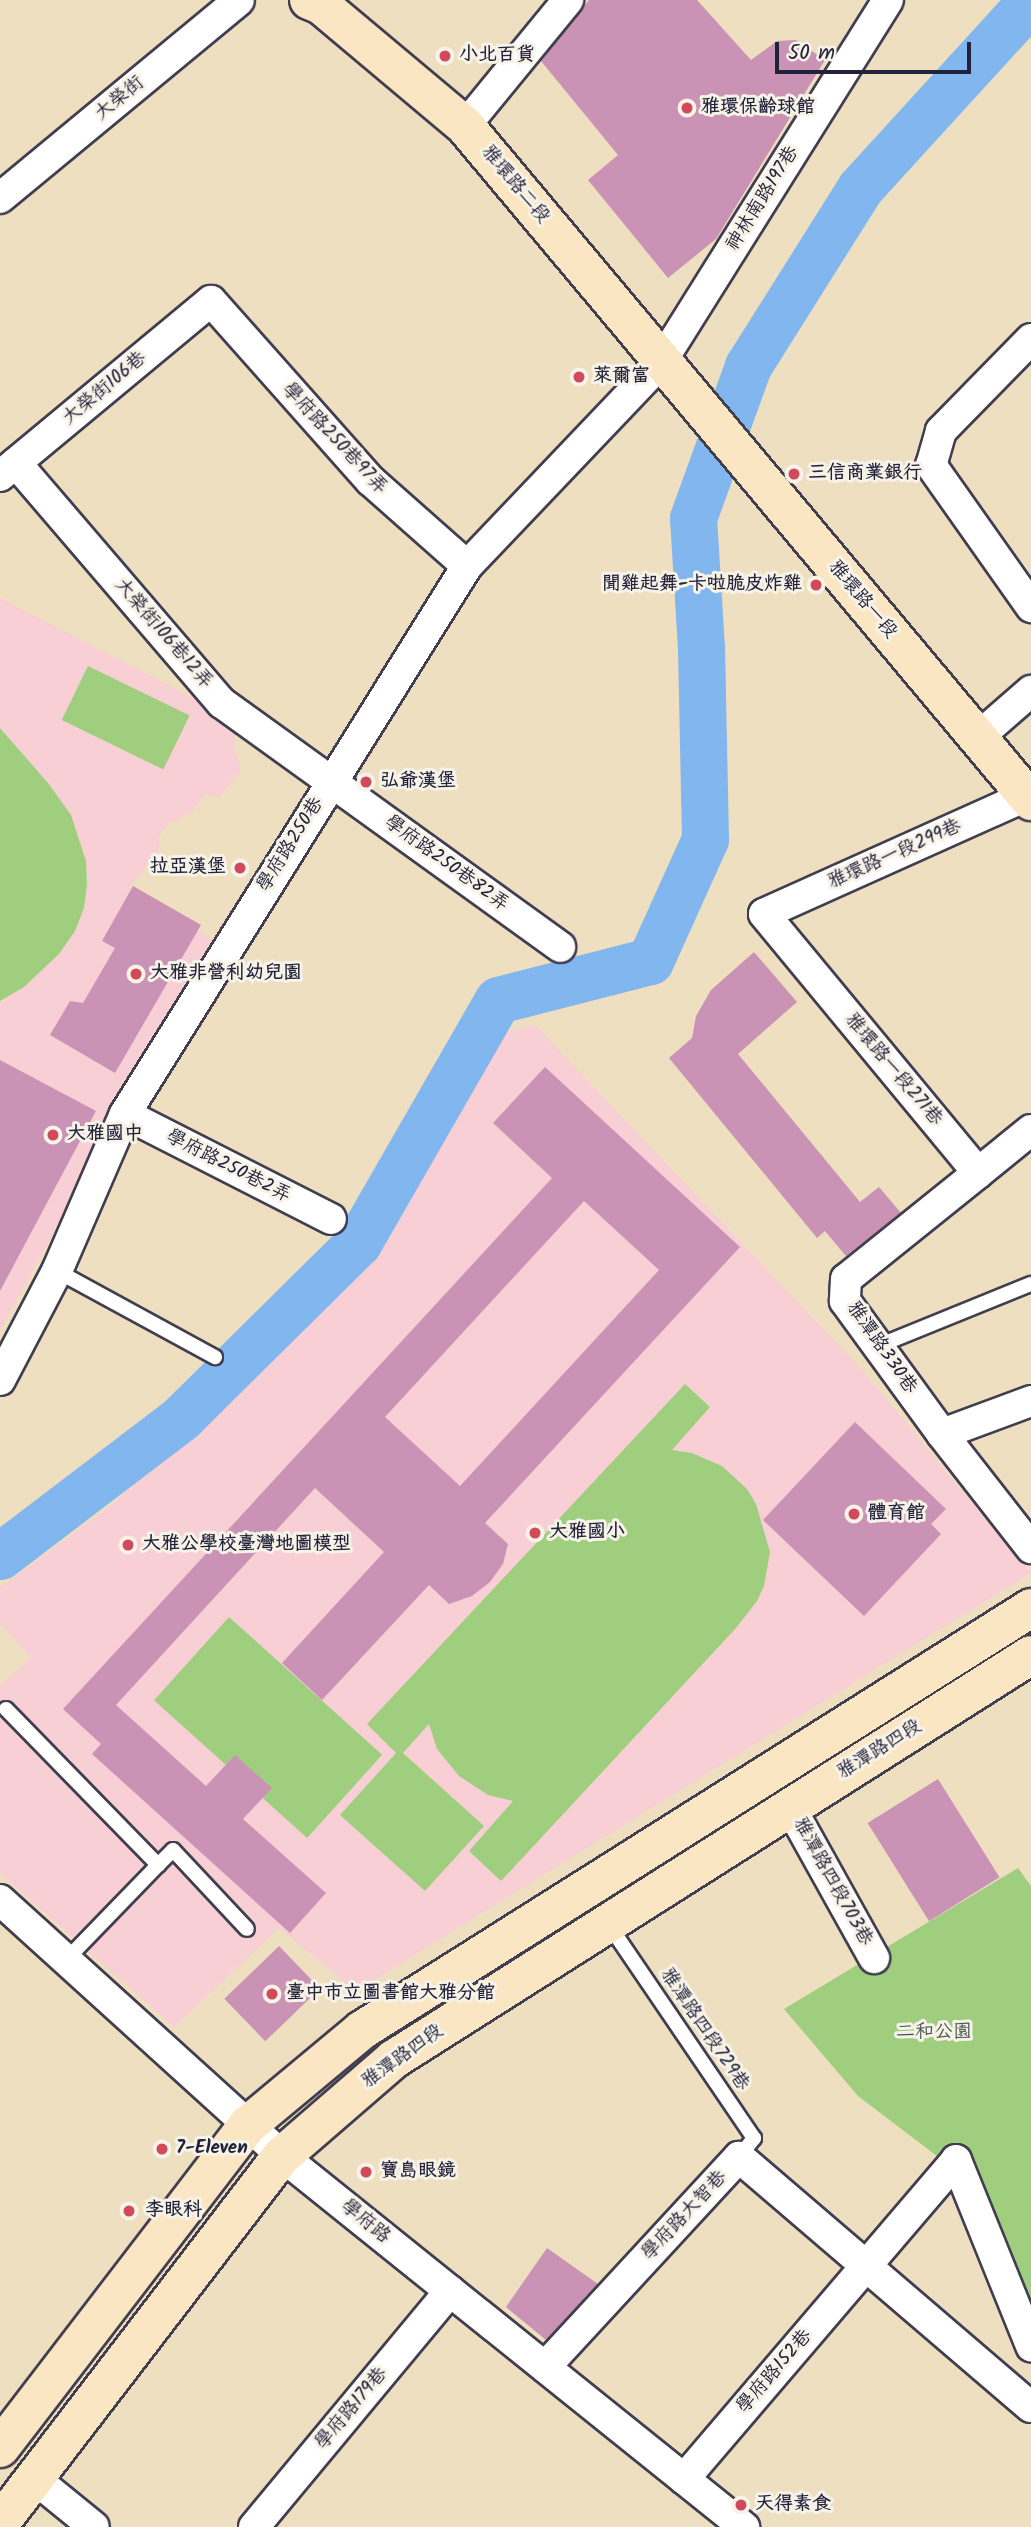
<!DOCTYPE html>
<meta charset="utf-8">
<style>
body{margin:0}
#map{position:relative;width:1031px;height:2527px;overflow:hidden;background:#eedfc0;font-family:Kalam,"LXGW WenKai TC",sans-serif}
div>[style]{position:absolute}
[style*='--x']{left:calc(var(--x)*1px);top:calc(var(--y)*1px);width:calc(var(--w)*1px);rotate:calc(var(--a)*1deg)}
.built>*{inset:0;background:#f7cfd4}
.green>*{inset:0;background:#9fcf7e;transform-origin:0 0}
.river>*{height:47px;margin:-23.5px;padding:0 23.5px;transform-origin:23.5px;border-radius:23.5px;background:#82b6ef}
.building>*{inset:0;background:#ca93b5;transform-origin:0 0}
.roads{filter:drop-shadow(2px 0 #413e4f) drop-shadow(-2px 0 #413e4f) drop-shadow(0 2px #413e4f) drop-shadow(0 -2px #413e4f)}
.lane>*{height:14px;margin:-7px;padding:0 7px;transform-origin:7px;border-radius:7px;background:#fff}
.street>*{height:30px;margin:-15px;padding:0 15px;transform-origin:15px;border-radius:15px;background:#fff}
.secondary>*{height:38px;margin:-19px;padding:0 19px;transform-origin:19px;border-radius:19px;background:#fbe6c3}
.dots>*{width:19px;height:19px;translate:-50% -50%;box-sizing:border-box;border:4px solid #f7f3e8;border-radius:50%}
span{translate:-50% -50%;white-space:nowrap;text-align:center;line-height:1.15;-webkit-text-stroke:6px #f7f3e8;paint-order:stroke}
.poi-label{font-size:19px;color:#22223b;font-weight:700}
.left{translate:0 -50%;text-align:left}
.right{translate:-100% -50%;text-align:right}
.street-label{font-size:19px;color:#22223b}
.park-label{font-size:19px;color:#48564f}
.scale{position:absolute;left:775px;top:42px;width:196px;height:32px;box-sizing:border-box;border:4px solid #22223b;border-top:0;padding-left:9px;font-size:21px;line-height:24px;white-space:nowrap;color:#22223b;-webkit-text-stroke:5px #f7f3e8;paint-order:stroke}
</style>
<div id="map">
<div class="built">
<i style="clip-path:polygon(0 598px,238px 721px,234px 748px,241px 770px,219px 797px,205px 795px,192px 812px,169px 823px,159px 837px,159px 849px,130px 888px,213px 940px,0 1331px)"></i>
<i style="clip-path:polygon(535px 1025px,863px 1371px,1031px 1573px,356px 1991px,279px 1928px,174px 2027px,0 1873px,0 1685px,31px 1658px,0 1624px,0 1588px,110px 1506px,240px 1388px,263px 1357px,361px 1257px,418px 1174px,497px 1033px)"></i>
</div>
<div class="green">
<i style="left:88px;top:666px;width:113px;height:60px;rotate:26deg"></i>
<i style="clip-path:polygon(0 728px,48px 783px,71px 815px,86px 861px,87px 884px,84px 908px,75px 931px,59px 954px,24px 987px,0 1001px)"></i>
<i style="clip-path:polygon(685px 1384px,710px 1407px,672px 1450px,692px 1453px,722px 1466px,747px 1489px,756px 1504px,770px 1552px,764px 1586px,757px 1601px,736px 1628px,501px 1881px,469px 1851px,513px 1801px,488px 1795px,459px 1776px,437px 1749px,429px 1724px,403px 1753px,484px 1826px,425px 1891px,340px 1815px,396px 1753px,367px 1724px)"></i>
<i style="left:229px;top:1617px;width:206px;height:112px;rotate:42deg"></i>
<i style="clip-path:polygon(1018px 1868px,1031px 1886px,1031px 2329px,971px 2182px,858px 2096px,784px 2009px)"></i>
</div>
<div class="river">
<i style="--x:0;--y:1556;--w:228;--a:-37.3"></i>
<i style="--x:181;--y:1418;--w:249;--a:-44.7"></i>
<i style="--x:358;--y:1243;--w:280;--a:-60.1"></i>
<i style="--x:498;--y:1000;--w:157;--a:-14.4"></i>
<i style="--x:650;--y:961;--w:134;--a:-65.7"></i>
<i style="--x:705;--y:839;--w:191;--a:-91.2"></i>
<i style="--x:701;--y:648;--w:130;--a:-93.5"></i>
<i style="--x:693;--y:518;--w:162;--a:-70.1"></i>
<i style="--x:748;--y:366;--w:210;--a:-57.8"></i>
<i style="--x:860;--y:188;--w:253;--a:-47.6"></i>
</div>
<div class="building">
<i style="clip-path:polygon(589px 0,697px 0,751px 60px,777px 41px,796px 40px,825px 60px,716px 239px,668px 278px,588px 180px,618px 155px,541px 61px)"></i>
<i style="clip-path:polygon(133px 886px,201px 925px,115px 1073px,50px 1035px,70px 1001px,83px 1003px,115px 948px,102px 941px)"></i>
<i style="clip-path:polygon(754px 952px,797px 1002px,738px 1054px,860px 1202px,879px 1187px,901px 1213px,846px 1256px,825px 1231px,817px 1238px,669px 1058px,692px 1038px,696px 1016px,711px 990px)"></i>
<i style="clip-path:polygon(0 1060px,96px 1111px,0 1291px)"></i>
<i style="clip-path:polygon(evenodd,545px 1067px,740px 1247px,485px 1523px,508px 1544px,503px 1564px,490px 1582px,472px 1596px,449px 1604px,429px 1585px,322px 1700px,282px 1663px,384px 1552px,315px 1488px,116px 1705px,206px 1786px,235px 1755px,272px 1788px,243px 1819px,326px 1893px,290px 1933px,92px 1754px,101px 1744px,63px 1709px,552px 1178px,493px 1123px,545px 1067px,584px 1201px,659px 1270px,460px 1486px,385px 1417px,584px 1201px)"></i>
<i style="clip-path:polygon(855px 1422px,946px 1509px,931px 1524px,941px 1534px,864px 1616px,763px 1520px)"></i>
<i style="left:938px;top:1779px;width:116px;height:83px;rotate:58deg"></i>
<i style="left:279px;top:1946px;width:59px;height:76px;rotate:46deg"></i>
<i style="clip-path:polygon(547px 2248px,598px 2284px,546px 2340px,506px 2307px)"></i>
</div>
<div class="roads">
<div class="lane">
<i style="--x:57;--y:1271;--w:180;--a:28.6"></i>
<i style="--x:878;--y:1346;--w:165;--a:-22.1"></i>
<i style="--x:6;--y:1709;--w:218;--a:45.7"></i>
<i style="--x:158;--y:1865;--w:132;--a:134.1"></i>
<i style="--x:158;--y:1865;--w:21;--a:-45"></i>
<i style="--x:173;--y:1850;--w:108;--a:46.9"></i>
<i style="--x:609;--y:1925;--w:258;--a:55.8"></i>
<i style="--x:754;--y:2138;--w:24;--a:128"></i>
</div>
<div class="street">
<i style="--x:465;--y:126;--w:163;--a:-50.7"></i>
<i style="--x:0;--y:198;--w:310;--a:-39.6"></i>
<i style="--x:1031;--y:339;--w:129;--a:134.4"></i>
<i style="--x:941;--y:431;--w:35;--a:106"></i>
<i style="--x:931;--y:465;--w:174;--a:54.8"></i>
<i style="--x:16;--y:463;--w:316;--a:49.4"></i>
<i style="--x:222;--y:703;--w:417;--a:35.8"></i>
<i style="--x:0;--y:476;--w:274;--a:-39.7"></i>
<i style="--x:211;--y:301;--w:241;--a:48.4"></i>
<i style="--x:371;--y:481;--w:128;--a:41.5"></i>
<i style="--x:977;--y:738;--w:72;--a:-41"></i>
<i style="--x:1026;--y:796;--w:287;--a:155.8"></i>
<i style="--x:764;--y:914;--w:336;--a:50.4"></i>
<i style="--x:978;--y:1173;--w:68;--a:-39.1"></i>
<i style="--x:125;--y:1114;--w:231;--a:27"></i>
<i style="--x:978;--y:1173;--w:169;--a:141.2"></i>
<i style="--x:846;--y:1279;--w:22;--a:93"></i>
<i style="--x:845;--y:1301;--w:165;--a:53.9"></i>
<i style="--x:942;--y:1434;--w:145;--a:52"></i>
<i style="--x:0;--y:1380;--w:123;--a:-62.4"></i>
<i style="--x:57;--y:1271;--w:171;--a:-66.6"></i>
<i style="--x:125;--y:1114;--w:646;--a:-58.03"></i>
<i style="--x:467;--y:566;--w:282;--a:-46.4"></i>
<i style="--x:661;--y:362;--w:427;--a:-57.9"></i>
<i style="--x:942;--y:1434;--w:95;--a:-20.3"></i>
<i style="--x:790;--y:1807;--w:173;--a:60.9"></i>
<i style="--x:0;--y:1900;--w:381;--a:42.2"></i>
<i style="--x:282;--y:2156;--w:593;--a:38.77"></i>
<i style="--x:545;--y:2367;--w:286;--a:-47.3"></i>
<i style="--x:739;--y:2157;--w:384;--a:40.6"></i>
<i style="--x:34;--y:2478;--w:77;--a:39.2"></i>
<i style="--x:684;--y:2479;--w:419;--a:-49.5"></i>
<i style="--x:956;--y:2160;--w:201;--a:68"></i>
<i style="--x:254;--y:2527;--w:307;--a:-50.3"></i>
</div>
<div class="secondary">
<i style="--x:309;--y:0;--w:13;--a:23"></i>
<i style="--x:321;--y:5;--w:188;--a:40"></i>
<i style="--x:465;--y:126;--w:881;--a:50.02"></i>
<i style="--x:0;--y:2448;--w:407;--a:-52.5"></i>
<i style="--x:248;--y:2125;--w:148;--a:-39.8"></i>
<i style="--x:362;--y:2030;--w:791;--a:-32.24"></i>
<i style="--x:0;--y:2523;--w:463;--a:-52.5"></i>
<i style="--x:282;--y:2156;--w:148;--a:-40.9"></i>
<i style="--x:394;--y:2059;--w:754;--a:-32.38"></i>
</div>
</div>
<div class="dots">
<i style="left:445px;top:56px;background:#d1495b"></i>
<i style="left:687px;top:108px;background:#d1495b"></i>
<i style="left:579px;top:377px;background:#d1495b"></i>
<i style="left:794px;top:474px;background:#d1495b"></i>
<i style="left:816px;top:585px;background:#d1495b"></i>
<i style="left:366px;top:782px;background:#d1495b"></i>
<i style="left:240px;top:868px;background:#d1495b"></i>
<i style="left:136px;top:974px;background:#d1495b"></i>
<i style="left:53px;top:1135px;background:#d1495b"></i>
<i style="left:854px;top:1514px;background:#d1495b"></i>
<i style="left:535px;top:1533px;background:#d1495b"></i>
<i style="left:128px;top:1545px;background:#d1495b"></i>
<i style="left:272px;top:1994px;background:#d1495b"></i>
<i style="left:162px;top:2149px;background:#d1495b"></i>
<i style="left:366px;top:2172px;background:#d1495b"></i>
<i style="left:129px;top:2211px;background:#d1495b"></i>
<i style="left:741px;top:2505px;background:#d1495b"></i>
</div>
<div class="poi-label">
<span class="left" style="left:459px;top:56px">小北百貨</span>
<span class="left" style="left:701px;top:108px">雅環保齡球館</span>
<span class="left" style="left:593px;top:377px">萊爾富</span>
<span class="left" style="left:808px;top:474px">三信商業銀行</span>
<span class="right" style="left:802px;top:585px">聞雞起舞-卡啦脆皮炸雞</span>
<span class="left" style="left:380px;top:782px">弘爺漢堡</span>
<span class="right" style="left:226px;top:868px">拉亞漢堡</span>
<span class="left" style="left:150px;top:974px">大雅非營利幼兒園</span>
<span class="left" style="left:67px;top:1135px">大雅國中</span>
<span class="left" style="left:868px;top:1514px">體育館</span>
<span class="left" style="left:549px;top:1533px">大雅國小</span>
<span class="left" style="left:142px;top:1545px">大雅公學校臺灣地圖模型</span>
<span class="left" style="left:286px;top:1994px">臺中市立圖書館大雅分館</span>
<span class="left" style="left:176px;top:2149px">7-Eleven</span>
<span class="left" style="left:380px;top:2172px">寶島眼鏡</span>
<span class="left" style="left:145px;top:2211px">李眼科</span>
<span class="left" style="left:755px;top:2505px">天得素食</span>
</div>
<div class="street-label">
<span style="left:120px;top:99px;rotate:-40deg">大榮街</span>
<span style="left:515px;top:185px;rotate:50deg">雅環路二段</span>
<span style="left:763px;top:199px;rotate:-58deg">神林南路197巷</span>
<span style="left:105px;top:389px;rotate:-40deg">大榮街106巷</span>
<span style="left:334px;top:439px;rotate:47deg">學府路250巷97弄</span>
<span style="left:862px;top:600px;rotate:50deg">雅環路一段</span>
<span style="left:163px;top:634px;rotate:49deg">大榮街106巷12弄</span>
<span style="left:291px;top:845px;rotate:-58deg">學府路250巷</span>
<span style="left:895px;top:855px;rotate:-24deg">雅環路一段299巷</span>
<span style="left:446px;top:864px;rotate:36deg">學府路250巷82弄</span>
<span style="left:893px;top:1070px;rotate:50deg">雅環路一段271巷</span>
<span style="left:228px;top:1167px;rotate:27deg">學府路250巷2弄</span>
<span style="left:881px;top:1348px;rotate:55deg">雅潭路330巷</span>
<span style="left:880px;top:1750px;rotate:-32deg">雅潭路四段</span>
<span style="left:832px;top:1882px;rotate:61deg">雅潭路四段703巷</span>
<span style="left:704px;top:2030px;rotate:56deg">雅潭路四段729巷</span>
<span style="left:403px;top:2057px;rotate:-36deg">雅潭路四段</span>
<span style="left:685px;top:2216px;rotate:-47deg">學府路大智巷</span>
<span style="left:365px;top:2222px;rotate:39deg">學府路</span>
<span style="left:775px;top:2372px;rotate:-49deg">學府路152巷</span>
<span style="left:352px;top:2409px;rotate:-50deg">學府路179巷</span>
</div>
<div class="park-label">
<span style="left:934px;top:2033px">二和公園</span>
</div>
<div class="scale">50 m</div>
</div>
